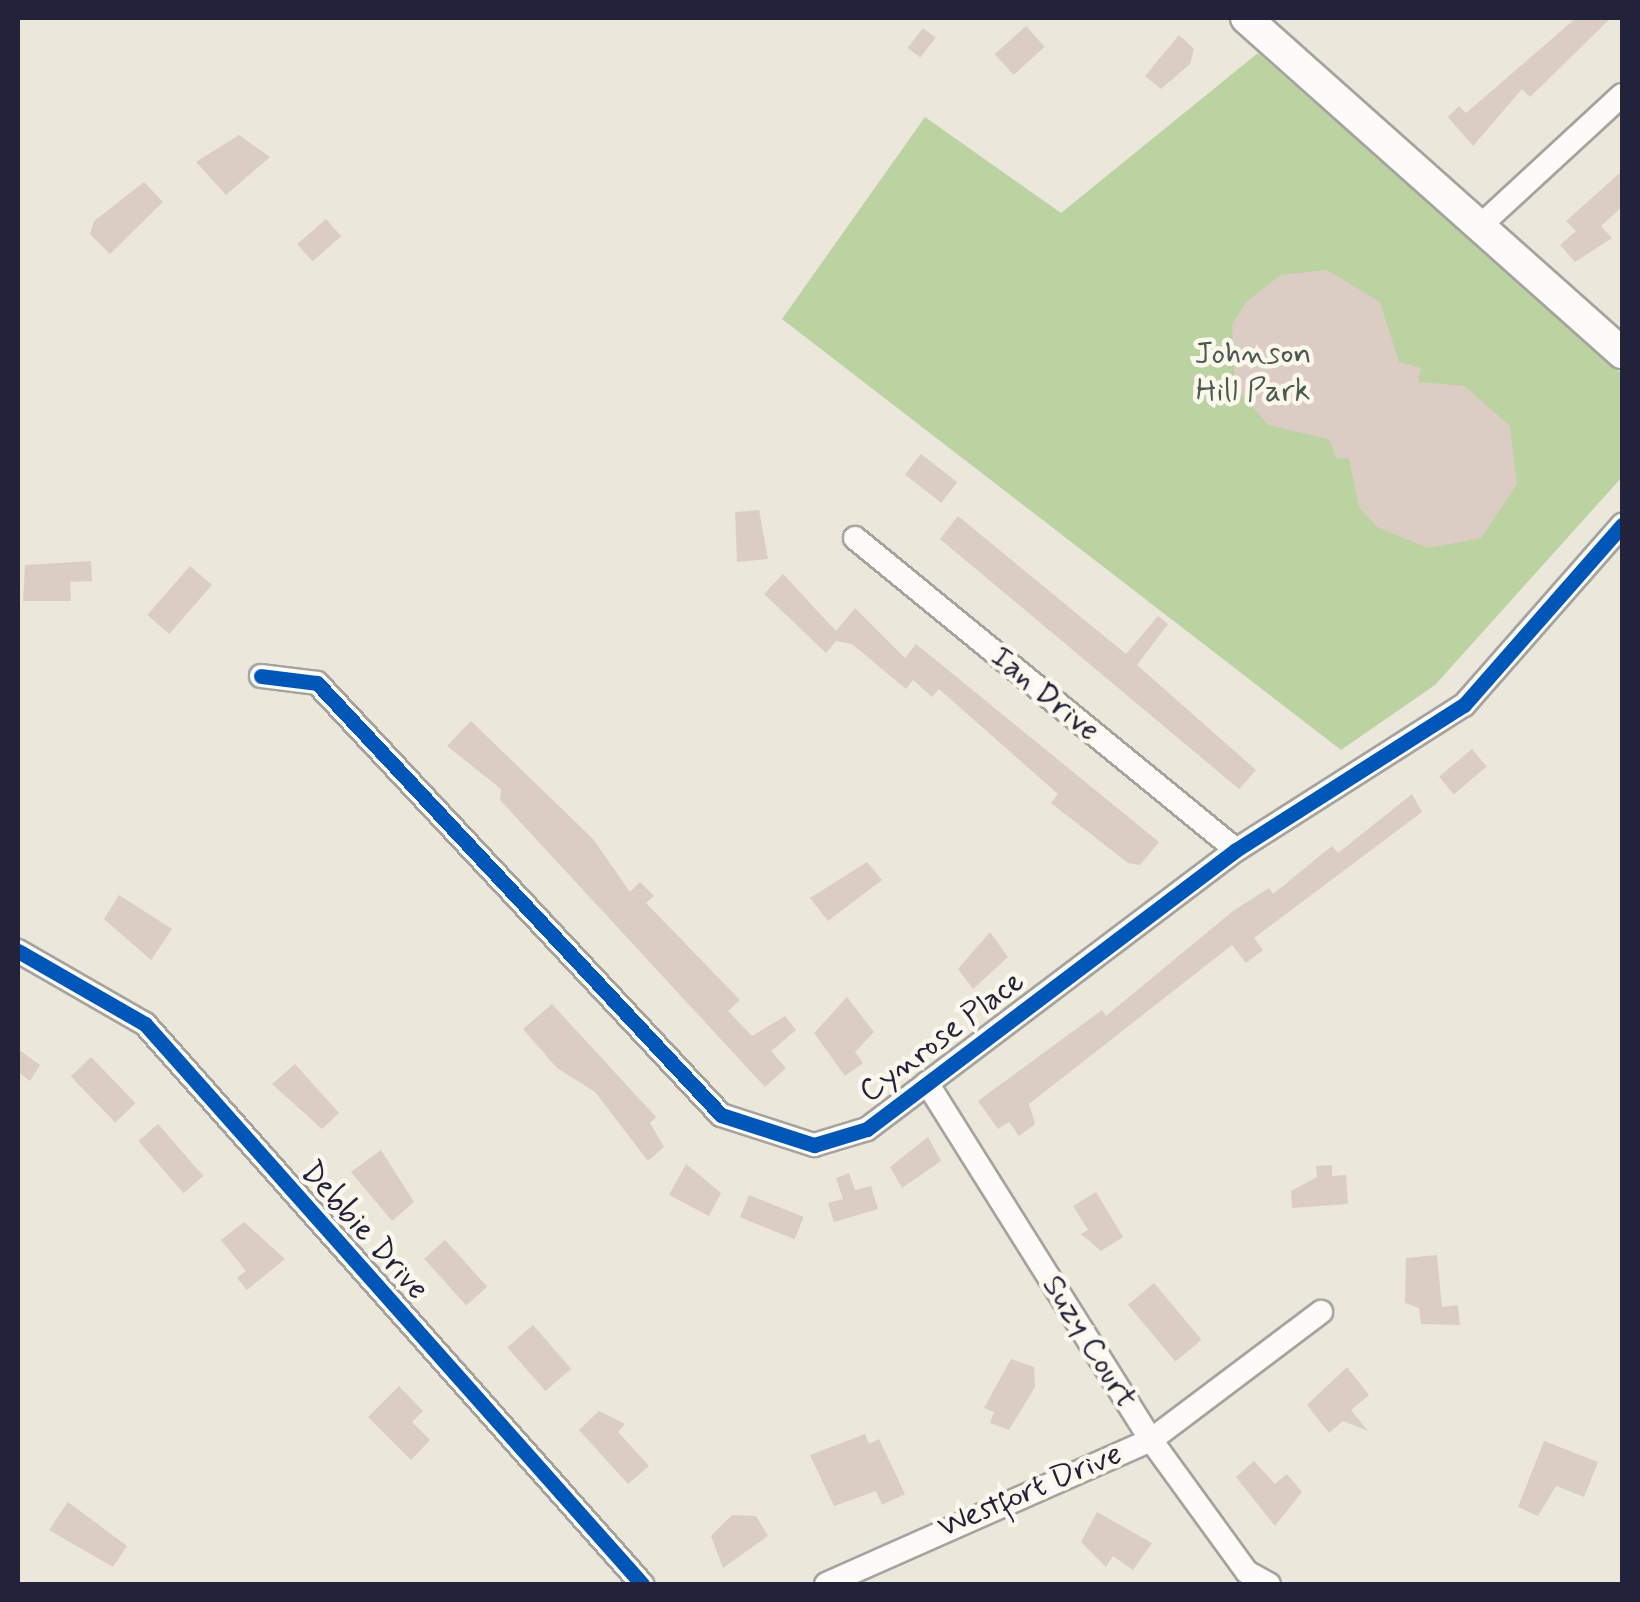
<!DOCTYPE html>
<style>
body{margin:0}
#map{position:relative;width:1640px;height:1602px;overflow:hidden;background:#ebe7da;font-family:Mynerve,sans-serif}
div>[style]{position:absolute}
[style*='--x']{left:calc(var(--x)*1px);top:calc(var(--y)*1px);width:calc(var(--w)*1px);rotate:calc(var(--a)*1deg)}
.green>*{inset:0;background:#bbd3a1}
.building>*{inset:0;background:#dccdc4;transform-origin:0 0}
.roads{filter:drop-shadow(2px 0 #a5a39e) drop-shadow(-2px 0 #a5a39e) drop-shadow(0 2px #a5a39e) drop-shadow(0 -2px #a5a39e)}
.minor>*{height:22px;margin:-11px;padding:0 11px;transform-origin:11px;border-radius:11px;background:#fcfbf9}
.tertiary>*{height:30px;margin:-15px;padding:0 15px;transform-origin:15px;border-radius:15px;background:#fcfbf9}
.cycleway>*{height:15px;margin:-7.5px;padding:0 7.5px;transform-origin:7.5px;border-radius:7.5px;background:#0057b8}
span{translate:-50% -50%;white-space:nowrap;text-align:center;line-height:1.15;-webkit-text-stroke:9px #fbf7ec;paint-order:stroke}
.park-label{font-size:32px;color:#4a5a4e}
.street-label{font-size:32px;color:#22223b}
.frame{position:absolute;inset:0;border:20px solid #22223b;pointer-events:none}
</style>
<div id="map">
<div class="green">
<i style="clip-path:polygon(1258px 53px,1622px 374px,1622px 477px,1435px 685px,1341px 750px,782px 319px,925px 117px,1061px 213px)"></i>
</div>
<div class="building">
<i style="clip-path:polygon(1576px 18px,1611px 18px,1530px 97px,1522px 89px,1473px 146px,1448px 117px,1459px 106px,1466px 113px)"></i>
<i style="left:1026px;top:26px;width:28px;height:42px;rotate:48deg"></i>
<i style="left:923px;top:28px;width:16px;height:25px;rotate:38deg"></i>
<i style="clip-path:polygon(1179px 35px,1194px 49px,1190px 64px,1161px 89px,1145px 76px)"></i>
<i style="clip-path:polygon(239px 135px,270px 157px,226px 195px,196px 162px)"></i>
<i style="clip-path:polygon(1622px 171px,1622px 207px,1601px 226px,1612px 238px,1575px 262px,1560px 245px,1576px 231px,1566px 221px)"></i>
<i style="clip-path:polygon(144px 182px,163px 202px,110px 254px,90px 234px,94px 221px)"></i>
<i style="left:326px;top:219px;width:23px;height:38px;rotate:49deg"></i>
<i style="clip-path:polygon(1327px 270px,1380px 302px,1399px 362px,1421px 368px,1418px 382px,1464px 386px,1510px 426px,1517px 484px,1481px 538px,1428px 548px,1377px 527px,1359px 507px,1349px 458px,1337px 459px,1329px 439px,1268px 425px,1235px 386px,1232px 325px,1246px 302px,1281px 275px)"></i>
<i style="left:921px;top:454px;width:46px;height:26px;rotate:38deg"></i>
<i style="clip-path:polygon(759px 510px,768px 559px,737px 562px,735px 512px)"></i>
<i style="clip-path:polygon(958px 516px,1126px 654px,1158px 616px,1168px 624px,1137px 665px,1256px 770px,1239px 789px,940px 539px)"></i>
<i style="clip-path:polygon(91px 561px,92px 581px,70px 582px,71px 601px,23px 601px,25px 565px)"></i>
<i style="left:190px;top:566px;width:29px;height:65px;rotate:41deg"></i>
<i style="clip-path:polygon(783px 574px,836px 631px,855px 608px,905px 658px,916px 644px,1159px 842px,1140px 865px,1128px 863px,1051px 803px,1058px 794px,939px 689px,932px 697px,913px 680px,906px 689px,852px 644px,836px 641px,826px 653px,764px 594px)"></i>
<i style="clip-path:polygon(471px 721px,593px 839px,630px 892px,640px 882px,654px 896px,646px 903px,740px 1000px,728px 1011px,752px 1036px,785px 1016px,796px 1030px,771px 1051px,786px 1068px,765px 1087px,500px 800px,501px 789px,447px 746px)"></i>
<i style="left:1472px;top:749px;width:23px;height:43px;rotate:50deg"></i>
<i style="clip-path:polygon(1412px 794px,1422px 812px,1254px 938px,1263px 950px,1246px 963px,1232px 945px,1029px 1104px,1035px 1124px,1019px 1136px,1009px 1122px,998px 1129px,978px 1101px,1102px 1010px,1106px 1016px,1233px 911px,1269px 888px,1273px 894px,1332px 846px,1338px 853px)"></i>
<i style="clip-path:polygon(867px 862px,882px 880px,828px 921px,810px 898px)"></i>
<i style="clip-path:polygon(119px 895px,172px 929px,151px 960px,104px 919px)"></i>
<i style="clip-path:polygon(990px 932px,1008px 957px,973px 989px,958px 969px)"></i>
<i style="clip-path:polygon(847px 997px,874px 1032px,855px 1052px,863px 1063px,845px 1076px,814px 1033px)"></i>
<i style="clip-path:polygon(552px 1004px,656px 1117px,650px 1123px,664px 1147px,648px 1161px,595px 1092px,557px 1068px,523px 1029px)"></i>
<i style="clip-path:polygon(18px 1049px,40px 1065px,30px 1081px,18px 1072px)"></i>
<i style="left:91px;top:1057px;width:64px;height:28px;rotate:46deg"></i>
<i style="clip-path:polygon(295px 1064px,339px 1113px,322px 1129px,272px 1084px)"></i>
<i style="left:158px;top:1124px;width:69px;height:26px;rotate:49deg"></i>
<i style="clip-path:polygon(928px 1137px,941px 1161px,902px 1188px,890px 1167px)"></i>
<i style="clip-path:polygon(381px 1150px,414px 1202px,392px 1221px,351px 1172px)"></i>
<i style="clip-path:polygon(686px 1164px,721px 1193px,709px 1216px,669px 1195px)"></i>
<i style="clip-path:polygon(1332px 1165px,1332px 1176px,1346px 1175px,1348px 1204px,1292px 1208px,1291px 1191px,1317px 1177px,1316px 1166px)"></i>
<i style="clip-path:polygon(849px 1173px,855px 1190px,871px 1186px,878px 1209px,834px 1222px,828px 1203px,843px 1199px,836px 1178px)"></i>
<i style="clip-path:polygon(1096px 1192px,1123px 1237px,1101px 1251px,1081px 1234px,1088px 1230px,1073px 1206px)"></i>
<i style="left:749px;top:1195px;width:59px;height:24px;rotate:22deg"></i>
<i style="clip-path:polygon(244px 1222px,285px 1259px,247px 1290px,237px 1278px,246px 1271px,221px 1240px)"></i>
<i style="left:445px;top:1240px;width:63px;height:28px;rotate:48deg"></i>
<i style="clip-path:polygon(1437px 1255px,1442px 1307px,1458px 1305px,1460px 1325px,1421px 1324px,1419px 1308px,1405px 1303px,1406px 1258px)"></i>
<i style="left:1154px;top:1283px;width:74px;height:34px;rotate:50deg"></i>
<i style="left:533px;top:1325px;width:58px;height:34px;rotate:49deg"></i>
<i style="clip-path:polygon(1011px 1359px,1034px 1367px,1035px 1387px,1009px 1430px,990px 1423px,994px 1412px,984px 1408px)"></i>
<i style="clip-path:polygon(1347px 1367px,1369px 1395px,1351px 1410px,1368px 1431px,1343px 1421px,1329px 1433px,1307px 1405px)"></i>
<i style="clip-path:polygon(399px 1386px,423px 1411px,412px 1422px,430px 1440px,411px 1460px,368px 1417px)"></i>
<i style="clip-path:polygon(599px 1411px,625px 1424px,618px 1432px,649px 1466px,628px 1484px,579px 1430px)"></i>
<i style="clip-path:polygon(865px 1434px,869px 1444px,879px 1439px,905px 1494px,882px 1505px,876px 1491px,834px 1506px,810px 1455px)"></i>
<i style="clip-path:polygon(1544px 1441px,1598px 1462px,1584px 1497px,1556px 1486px,1538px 1516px,1518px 1507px)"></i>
<i style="clip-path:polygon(1254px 1461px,1275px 1484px,1287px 1474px,1302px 1492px,1275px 1526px,1236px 1477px)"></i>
<i style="clip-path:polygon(68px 1502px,127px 1546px,113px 1567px,49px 1530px)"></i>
<i style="clip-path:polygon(1097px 1512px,1152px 1543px,1133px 1570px,1113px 1556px,1106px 1567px,1081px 1542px)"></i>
<i style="clip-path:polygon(732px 1515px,756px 1516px,768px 1536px,723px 1568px,711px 1536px)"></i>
</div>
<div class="roads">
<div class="minor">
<i style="--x:1480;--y:226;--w:193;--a:-42.7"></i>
<i style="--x:855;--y:538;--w:492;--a:39.3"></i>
<i style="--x:261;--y:676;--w:56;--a:7.1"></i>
<i style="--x:317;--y:683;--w:591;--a:46.92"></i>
<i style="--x:721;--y:1115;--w:98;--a:17.9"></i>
<i style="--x:814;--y:1145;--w:55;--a:-16.8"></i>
<i style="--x:867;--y:1129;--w:463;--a:-37.1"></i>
<i style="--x:1236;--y:850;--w:270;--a:-32.5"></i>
<i style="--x:1464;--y:705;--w:240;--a:-48.7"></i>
<i style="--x:18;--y:951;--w:146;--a:29.9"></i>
<i style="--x:145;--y:1024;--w:749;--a:48.41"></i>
<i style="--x:927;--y:1083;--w:421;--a:57.9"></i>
<i style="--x:1151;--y:1440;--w:163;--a:54"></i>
<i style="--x:1247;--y:1572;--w:25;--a:29"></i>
<i style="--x:826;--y:1584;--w:355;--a:-23.9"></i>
<i style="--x:1151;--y:1440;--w:213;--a:-37"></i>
</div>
<div class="tertiary">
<i style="--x:1246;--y:18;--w:504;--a:41.7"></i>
</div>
</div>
<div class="cycleway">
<i style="--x:261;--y:676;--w:56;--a:7.1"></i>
<i style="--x:317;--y:683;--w:591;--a:46.92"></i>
<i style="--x:721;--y:1115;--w:98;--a:17.9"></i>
<i style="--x:814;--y:1145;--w:55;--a:-16.8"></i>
<i style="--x:867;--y:1129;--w:463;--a:-37.1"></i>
<i style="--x:1236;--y:850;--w:270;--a:-32.5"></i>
<i style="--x:1464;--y:705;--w:240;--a:-48.7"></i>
<i style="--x:18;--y:951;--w:146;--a:29.9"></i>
<i style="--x:145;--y:1024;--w:749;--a:48.41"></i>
</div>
<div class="park-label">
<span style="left:1253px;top:373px">Johnson<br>Hill Park</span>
</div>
<div class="street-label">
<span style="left:1045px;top:694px;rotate:39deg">Ian Drive</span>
<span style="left:942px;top:1037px;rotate:-37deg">Cynrose Place</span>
<span style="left:364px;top:1231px;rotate:48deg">Debbie Drive</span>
<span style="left:1089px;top:1342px;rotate:58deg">Suzy Court</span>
<span style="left:1030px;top:1491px;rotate:-23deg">Westfort Drive</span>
</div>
<div class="frame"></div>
</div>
